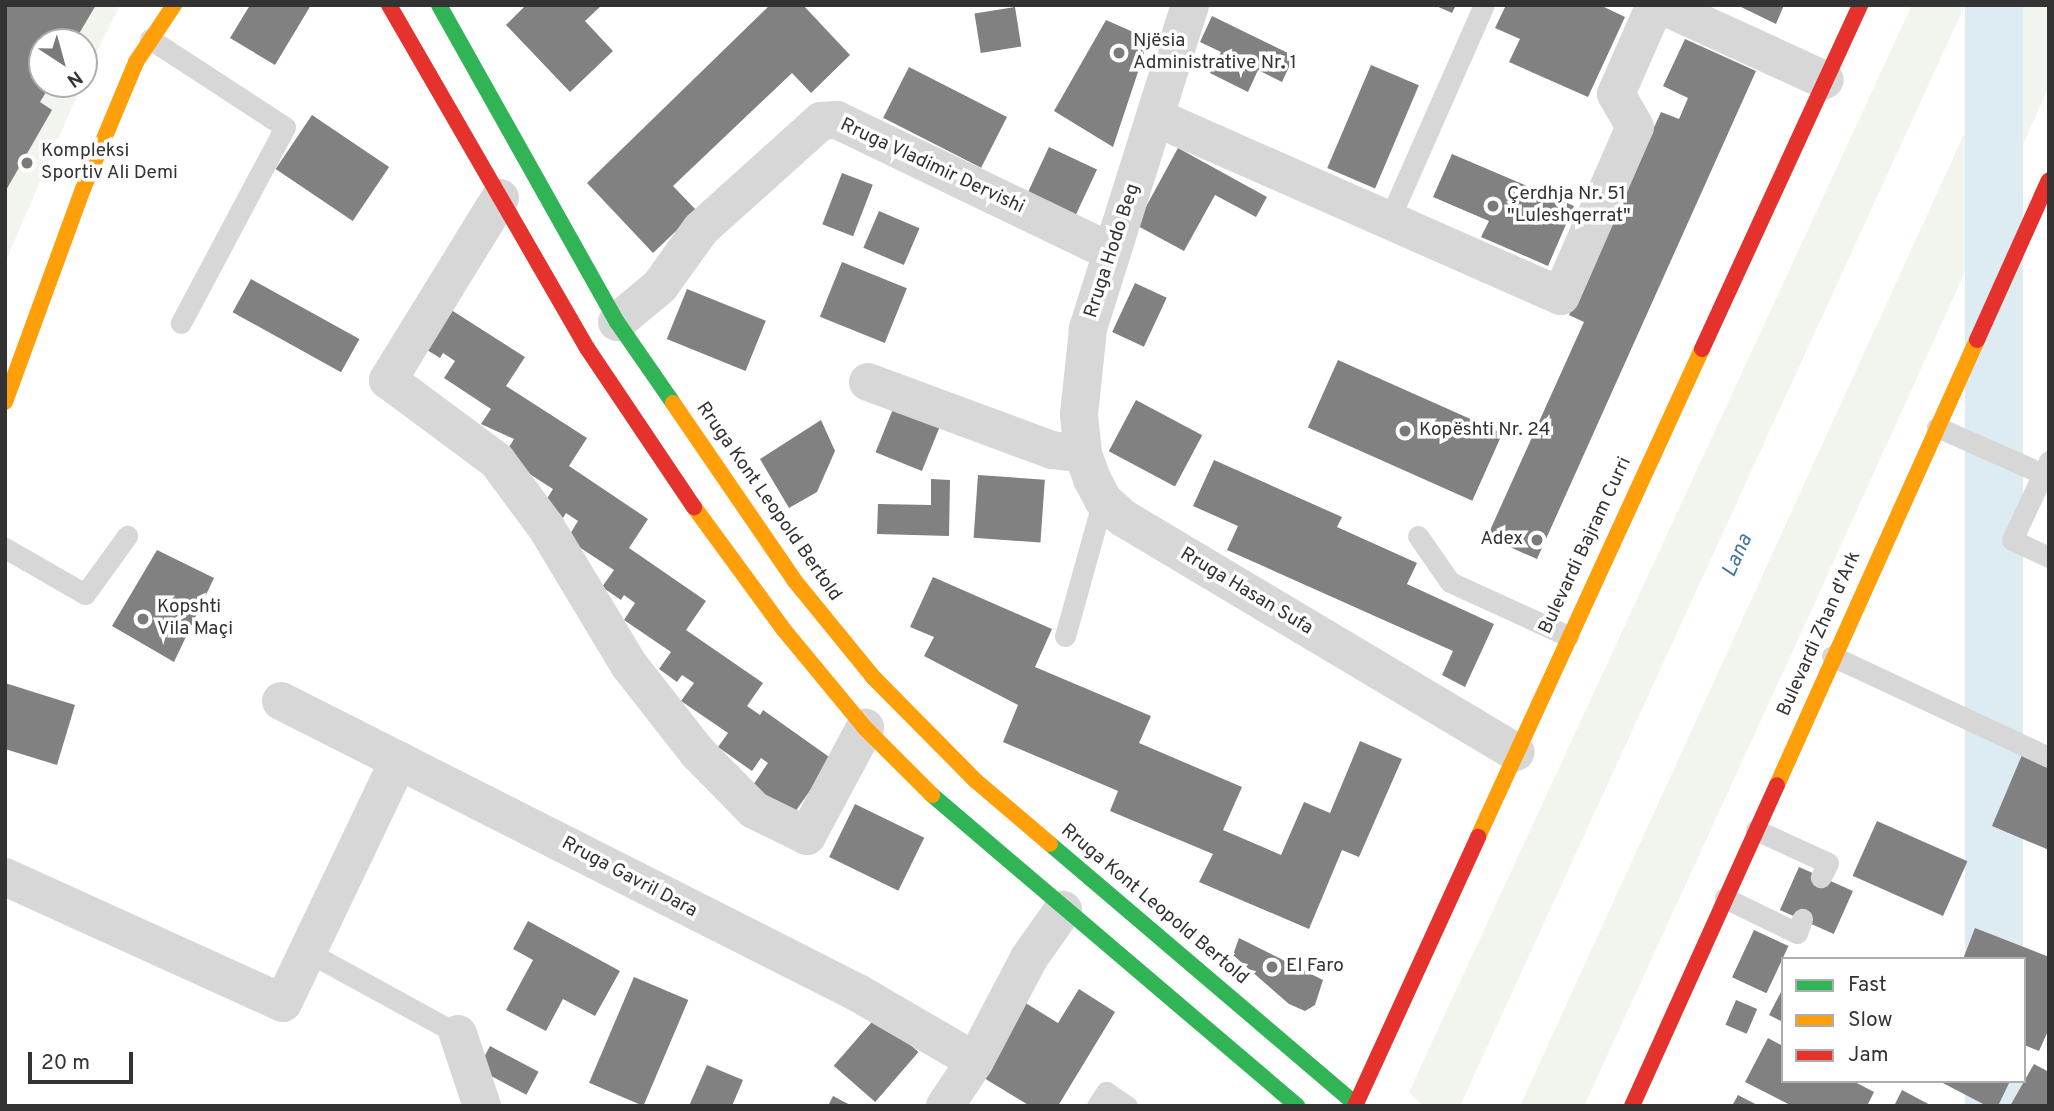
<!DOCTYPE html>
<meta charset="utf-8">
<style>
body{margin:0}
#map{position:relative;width:2054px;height:1111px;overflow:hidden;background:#fff;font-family:Overpass,sans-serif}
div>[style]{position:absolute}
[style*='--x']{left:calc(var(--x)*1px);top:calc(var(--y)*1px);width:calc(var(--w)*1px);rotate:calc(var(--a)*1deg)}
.green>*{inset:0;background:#f1f5ed}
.water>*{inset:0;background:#ddebf3;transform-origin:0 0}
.building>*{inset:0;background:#818181;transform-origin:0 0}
.lane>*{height:21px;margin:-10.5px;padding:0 10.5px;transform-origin:10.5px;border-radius:10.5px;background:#d7d7d7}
.street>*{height:38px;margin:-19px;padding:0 19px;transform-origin:19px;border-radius:19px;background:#d7d7d7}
.fast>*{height:16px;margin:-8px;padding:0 8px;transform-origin:8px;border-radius:8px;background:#30b455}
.slow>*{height:16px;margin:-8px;padding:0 8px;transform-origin:8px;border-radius:8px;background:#ff9f0a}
.jam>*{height:16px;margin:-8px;padding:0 8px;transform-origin:8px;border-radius:8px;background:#e5322d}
.dots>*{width:19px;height:19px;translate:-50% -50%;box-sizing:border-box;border:4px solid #fff;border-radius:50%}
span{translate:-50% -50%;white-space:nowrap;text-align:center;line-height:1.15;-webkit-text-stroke:7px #fff;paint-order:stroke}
.poi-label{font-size:19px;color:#333}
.left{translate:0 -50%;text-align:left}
.right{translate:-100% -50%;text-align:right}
.street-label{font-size:19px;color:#333}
.water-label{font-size:21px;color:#3f7597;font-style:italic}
.frame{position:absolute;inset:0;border:7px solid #333;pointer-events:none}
.legend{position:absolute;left:1781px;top:957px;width:245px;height:126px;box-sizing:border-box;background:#fff;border:2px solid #adadad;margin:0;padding:9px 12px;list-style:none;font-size:21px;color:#333}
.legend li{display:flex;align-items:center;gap:14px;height:35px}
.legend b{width:35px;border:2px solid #adadad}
.north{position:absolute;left:28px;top:28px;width:70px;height:70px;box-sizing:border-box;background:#fff;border:2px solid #adadad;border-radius:50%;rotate:144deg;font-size:19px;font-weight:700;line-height:28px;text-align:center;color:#333}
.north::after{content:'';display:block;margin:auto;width:24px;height:32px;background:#7a7a7a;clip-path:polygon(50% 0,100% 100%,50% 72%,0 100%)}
.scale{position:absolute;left:28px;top:1052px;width:105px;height:32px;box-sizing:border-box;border:4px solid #333;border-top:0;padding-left:9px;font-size:21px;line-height:24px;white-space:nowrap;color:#333;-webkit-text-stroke:5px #fff;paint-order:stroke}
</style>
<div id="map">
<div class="green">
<i style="clip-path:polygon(5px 5px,120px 5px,84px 78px,84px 42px,42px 42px,42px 84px,82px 84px,5px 263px)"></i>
<i style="clip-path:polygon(1912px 5px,1965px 5px,1460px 1106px,1423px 1106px,1409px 1092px)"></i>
<i style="clip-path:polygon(2023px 5px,2049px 5px,2049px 87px,1807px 620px,1584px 1106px,1520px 1106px)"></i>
</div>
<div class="water">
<i style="left:1965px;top:5px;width:58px;height:1211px"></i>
</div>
<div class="building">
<i style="clip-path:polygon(5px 5px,96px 5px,74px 42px,42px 42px,42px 84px,51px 84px,40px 102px,52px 110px,5px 192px)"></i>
<i style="clip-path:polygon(250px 5px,311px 5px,275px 65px,230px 38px)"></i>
<i style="clip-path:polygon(526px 5px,602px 5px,585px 21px,613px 51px,570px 92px,506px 25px)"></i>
<i style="clip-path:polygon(770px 5px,803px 5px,850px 55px,811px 93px,792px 73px,673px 186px,697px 211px,653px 253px,587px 183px)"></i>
<i style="clip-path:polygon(1434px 5px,1456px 5px,1452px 13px)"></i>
<i style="clip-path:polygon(1506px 5px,1600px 5px,1625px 17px,1588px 97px,1509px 62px,1520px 39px,1495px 28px)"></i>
<i style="clip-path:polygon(1737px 5px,1784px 5px,1776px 24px)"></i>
<i style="left:1015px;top:7px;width:40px;height:41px;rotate:81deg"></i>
<i style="clip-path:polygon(1212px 16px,1294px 56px,1282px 82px,1258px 70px,1248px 92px,1210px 73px,1221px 52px,1200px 42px)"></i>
<i style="clip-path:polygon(1106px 20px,1149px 39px,1113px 147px,1054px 111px)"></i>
<i style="clip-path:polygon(1685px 39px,1756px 71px,1537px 559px,1487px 537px,1584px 322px,1569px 315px,1661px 112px,1679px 119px,1688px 98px,1663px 86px)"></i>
<i style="left:1371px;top:65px;width:52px;height:112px;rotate:23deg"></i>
<i style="left:909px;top:67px;width:110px;height:57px;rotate:27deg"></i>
<i style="left:312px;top:115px;width:93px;height:65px;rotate:34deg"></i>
<i style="left:1049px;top:147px;width:53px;height:62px;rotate:25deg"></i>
<i style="clip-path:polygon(1178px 148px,1267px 197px,1256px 217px,1215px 195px,1184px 251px,1136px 225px)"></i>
<i style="clip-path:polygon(1452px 154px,1574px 206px,1548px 266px,1481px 237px,1489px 221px,1433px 197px)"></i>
<i style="left:842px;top:173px;width:33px;height:55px;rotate:21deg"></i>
<i style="left:879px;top:211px;width:44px;height:40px;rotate:23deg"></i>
<i style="left:842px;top:262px;width:70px;height:59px;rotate:22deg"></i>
<i style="left:251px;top:279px;width:124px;height:38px;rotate:29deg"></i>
<i style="left:1135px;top:283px;width:35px;height:54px;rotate:25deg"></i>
<i style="left:687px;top:289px;width:85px;height:54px;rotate:22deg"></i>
<i style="clip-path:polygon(445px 306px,525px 357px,506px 386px,587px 438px,569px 466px,648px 519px,629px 548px,706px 601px,686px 630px,763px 683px,747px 706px,760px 715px,763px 710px,832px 759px,788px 822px,747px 794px,768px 763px,761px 758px,752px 771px,718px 747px,728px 733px,681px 701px,694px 683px,682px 675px,677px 682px,659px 669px,671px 652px,624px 620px,635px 603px,624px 595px,621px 600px,602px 587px,614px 570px,567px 539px,578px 521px,566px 513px,563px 518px,543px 505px,553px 489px,503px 457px,514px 439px,481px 424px,491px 409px,444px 378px,455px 361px,443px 353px,440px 358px,419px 345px)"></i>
<i style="left:1338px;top:360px;width:180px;height:74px;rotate:24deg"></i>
<i style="left:1136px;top:400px;width:75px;height:58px;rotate:28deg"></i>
<i style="left:895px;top:404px;width:50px;height:52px;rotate:22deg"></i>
<i style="clip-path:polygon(821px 420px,835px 451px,817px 492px,789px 508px,760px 459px)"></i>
<i style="clip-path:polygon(1214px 460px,1342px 517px,1337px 527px,1417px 563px,1407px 584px,1494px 624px,1465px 687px,1442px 675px,1453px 651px,1227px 550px,1238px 526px,1193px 506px)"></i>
<i style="left:978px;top:475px;width:67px;height:63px;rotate:4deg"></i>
<i style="clip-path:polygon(931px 479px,950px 480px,949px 536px,877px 534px,878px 504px,931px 505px)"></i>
<i style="clip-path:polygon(157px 550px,214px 578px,174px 662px,112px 626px)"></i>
<i style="clip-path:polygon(933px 577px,1052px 629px,1035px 667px,1151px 716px,1139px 743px,1242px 787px,1223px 830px,1281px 855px,1304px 802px,1330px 813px,1360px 741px,1402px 759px,1359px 857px,1342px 850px,1309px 929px,1199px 882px,1213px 854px,1110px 811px,1118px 791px,1003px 742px,1018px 705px,924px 656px,934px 637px,910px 627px)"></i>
<i style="clip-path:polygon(5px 683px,75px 705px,57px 765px,5px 749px)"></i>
<i style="clip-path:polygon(2022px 755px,2049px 766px,2049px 850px,1992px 826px)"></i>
<i style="left:855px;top:804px;width:77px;height:59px;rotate:26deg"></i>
<i style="left:1877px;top:821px;width:99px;height:60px;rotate:24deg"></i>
<i style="left:1799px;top:867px;width:59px;height:47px;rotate:24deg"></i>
<i style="clip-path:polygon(528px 921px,620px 971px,595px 1016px,563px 999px,546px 1031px,506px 1010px,533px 960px,513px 949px)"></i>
<i style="clip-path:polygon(1975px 928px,2049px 957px,2049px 1029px,2039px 1051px,2024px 1045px,2024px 959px,1963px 959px)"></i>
<i style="left:1754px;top:930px;width:38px;height:52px;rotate:25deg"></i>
<i style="clip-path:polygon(1239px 938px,1323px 980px,1315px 1005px,1305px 1011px,1289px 1004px,1233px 955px)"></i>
<i style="left:634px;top:977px;width:59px;height:115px;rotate:23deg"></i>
<i style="clip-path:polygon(1783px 988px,1783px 1022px,1769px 1015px)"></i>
<i style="clip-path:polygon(1079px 989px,1115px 1012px,1058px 1106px,1030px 1106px,979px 1075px,1024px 1002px,1058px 1023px)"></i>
<i style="left:1736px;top:1000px;width:23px;height:27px;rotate:23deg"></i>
<i style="left:877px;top:1016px;width:55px;height:66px;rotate:41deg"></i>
<i style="clip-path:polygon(1768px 1038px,1783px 1046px,1783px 1081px,1853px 1081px,1874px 1092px,1867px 1106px,1792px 1106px,1745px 1082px)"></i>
<i style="left:490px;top:1046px;width:55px;height:26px;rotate:28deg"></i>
<i style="clip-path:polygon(2034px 1064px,2049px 1072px,2049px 1106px,2010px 1106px)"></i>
<i style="clip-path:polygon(707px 1065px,743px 1080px,732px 1106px,689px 1106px)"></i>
<i style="clip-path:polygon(1939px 1081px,2010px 1081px,1998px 1106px,1987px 1106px)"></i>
<i style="clip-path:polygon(1902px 1090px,1932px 1106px,1894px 1106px)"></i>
<i style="clip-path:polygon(1738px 1095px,1759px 1106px,1732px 1106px)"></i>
<i style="clip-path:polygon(833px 1096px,852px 1106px,828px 1106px)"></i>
</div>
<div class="lane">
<i style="--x:150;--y:39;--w:161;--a:33.1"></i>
<i style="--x:285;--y:127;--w:222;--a:118"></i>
<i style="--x:1389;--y:220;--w:235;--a:-66.2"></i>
<i style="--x:1937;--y:427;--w:116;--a:23.9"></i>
<i style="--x:2049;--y:461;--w:87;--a:115.1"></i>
<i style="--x:2012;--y:540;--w:41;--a:24.7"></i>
<i style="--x:1418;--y:536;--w:56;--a:55.2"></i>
<i style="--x:1450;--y:582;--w:130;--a:24.6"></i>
<i style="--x:5;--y:548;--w:92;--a:29.9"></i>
<i style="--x:85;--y:594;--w:72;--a:-54.1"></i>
<i style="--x:1065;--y:636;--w:141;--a:-74.4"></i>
<i style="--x:1832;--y:656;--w:239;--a:25"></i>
<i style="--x:1756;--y:830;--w:79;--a:24.6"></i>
<i style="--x:1828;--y:863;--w:16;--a:117"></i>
<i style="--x:1725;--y:898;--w:80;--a:25.9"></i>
<i style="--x:1797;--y:933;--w:15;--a:-70"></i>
<i style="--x:308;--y:952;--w:171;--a:28.7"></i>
<i style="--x:1097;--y:1106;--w:17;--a:-57"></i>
<i style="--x:1106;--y:1092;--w:25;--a:34"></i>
</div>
<div class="street">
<i style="--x:1190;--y:5;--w:340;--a:107.5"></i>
<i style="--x:1088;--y:329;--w:86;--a:96"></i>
<i style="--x:1079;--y:415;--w:39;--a:84"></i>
<i style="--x:1083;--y:454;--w:27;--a:70"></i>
<i style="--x:1092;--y:479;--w:24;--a:62"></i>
<i style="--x:1103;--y:500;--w:27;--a:42"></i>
<i style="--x:1123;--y:518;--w:457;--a:30.8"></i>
<i style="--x:1661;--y:5;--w:180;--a:24.6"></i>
<i style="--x:1157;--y:118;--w:441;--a:23.8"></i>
<i style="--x:1561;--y:296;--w:184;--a:-66.4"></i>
<i style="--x:1635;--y:127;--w:38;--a:-120"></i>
<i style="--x:1616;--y:94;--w:97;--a:-66.3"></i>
<i style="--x:500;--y:198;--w:214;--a:121.6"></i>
<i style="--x:388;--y:380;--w:136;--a:36.6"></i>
<i style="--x:497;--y:461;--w:82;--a:53.4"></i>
<i style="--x:546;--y:527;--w:161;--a:59"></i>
<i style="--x:629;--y:665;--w:112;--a:51.9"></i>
<i style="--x:698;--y:753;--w:80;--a:45.5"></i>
<i style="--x:754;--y:810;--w:59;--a:26.1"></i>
<i style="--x:807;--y:836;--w:123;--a:-61.8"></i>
<i style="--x:617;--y:322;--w:56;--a:-39.9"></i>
<i style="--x:660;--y:286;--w:70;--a:-54.3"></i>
<i style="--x:701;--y:229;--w:161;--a:-42"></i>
<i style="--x:821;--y:121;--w:16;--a:-4"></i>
<i style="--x:837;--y:120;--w:304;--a:25.7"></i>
<i style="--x:868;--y:382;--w:196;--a:20.3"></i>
<i style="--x:1052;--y:450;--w:31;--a:7"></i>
<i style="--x:281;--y:701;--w:647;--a:26.84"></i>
<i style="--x:858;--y:993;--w:135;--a:30.2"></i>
<i style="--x:5;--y:877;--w:305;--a:24.4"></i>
<i style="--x:283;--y:1003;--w:269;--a:-64.5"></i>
<i style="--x:458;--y:1034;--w:76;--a:71.6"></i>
<i style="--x:945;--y:1106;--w:54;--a:-56.3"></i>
<i style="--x:975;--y:1061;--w:116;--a:-62.3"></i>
<i style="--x:1029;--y:958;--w:59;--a:-54.7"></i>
</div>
<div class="fast">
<i style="--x:439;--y:5;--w:364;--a:60.7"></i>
<i style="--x:617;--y:322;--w:98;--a:55.3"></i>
<i style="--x:932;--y:795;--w:480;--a:40.4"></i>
<i style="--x:1050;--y:844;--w:402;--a:40.4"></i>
</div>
<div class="slow">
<i style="--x:5;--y:402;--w:227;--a:-69.9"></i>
<i style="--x:83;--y:189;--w:138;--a:-67.3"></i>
<i style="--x:136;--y:62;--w:69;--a:-56.3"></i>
<i style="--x:673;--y:403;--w:214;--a:55.6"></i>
<i style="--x:794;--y:580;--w:125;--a:50.8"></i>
<i style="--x:873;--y:677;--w:146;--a:45.3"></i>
<i style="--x:976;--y:781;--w:97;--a:40.4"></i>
<i style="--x:694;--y:507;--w:152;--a:53.8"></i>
<i style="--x:784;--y:630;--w:127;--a:50.4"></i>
<i style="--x:865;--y:728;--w:95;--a:45"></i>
<i style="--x:1777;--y:785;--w:488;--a:-65.8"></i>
<i style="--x:1478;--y:837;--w:537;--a:-65.34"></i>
</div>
<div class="jam">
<i style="--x:389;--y:5;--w:396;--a:60"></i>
<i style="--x:587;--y:348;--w:192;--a:56.1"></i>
<i style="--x:1977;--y:340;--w:175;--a:-65.8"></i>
<i style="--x:1702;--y:349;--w:379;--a:-65.3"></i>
<i style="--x:1355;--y:1106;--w:296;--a:-65.4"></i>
<i style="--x:1632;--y:1106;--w:352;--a:-65.7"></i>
</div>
<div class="dots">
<i style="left:1119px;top:53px;background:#7a7a7a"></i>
<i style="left:27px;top:163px;background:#7a7a7a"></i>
<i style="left:1493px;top:206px;background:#7a7a7a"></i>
<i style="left:1405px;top:431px;background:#7a7a7a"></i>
<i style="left:1537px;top:540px;background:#7a7a7a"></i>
<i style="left:143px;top:619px;background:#7a7a7a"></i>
<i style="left:1272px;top:967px;background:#7a7a7a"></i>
</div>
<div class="poi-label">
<span class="left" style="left:1133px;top:53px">Njësia<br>Administrative Nr. 1</span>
<span class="left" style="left:41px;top:163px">Kompleksi<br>Sportiv Ali Demi</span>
<span class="left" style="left:1507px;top:206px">Çerdhja Nr. 51<br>"Luleshqerrat"</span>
<span class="left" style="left:1419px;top:431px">Kopështi Nr. 24</span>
<span class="right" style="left:1523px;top:540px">Adex</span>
<span class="left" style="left:157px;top:619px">Kopshti<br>Vila Maçi</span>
<span class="left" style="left:1286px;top:967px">El Faro</span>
</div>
<div class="street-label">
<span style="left:932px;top:167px;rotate:25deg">Rruga Vladimir Dervishi</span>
<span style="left:1113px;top:251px;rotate:-72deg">Rruga Hodo Beg</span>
<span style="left:768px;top:502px;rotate:55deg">Rruga Kont Leopold Bertold</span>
<span style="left:1586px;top:546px;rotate:-65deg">Bulevardi Bajram Curri</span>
<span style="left:1246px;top:592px;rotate:31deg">Rruga Hasan Sufa</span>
<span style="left:1820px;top:634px;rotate:-66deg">Bulevardi Zhan d'Ark</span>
<span style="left:629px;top:878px;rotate:28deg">Rruga Gavril Dara</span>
<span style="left:1154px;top:905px;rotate:40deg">Rruga Kont Leopold Bertold</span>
</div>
<div class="water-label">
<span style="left:1738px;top:556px;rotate:-66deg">Lana</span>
</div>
<div class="frame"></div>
<ul class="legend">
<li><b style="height:9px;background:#30b455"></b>Fast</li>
<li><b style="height:9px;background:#ff9f0a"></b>Slow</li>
<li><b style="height:9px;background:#e5322d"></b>Jam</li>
</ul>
<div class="north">N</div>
<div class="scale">20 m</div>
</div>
